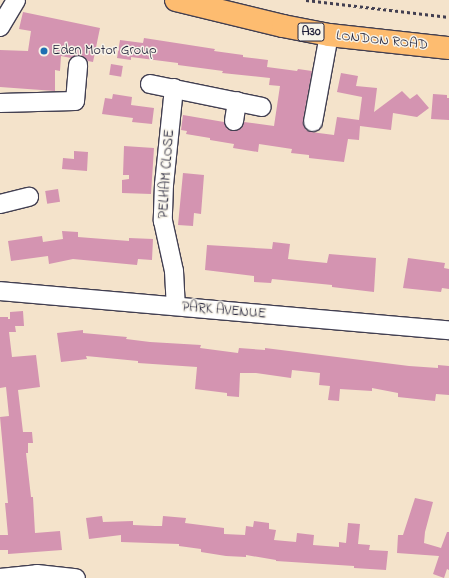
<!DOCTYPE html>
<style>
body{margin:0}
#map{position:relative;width:449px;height:578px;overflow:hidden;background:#f4e3cb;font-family:"Indie Flower",sans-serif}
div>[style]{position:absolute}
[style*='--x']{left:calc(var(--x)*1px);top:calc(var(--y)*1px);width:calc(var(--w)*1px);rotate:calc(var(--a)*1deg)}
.building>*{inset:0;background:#d494b1;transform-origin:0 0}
.path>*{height:2.5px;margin-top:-1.25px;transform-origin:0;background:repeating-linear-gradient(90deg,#423f51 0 3px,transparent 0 6px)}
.roads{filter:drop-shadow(1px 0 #423f51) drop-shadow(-1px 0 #423f51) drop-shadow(0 1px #423f51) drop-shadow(0 -1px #423f51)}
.minor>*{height:18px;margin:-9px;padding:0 9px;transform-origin:9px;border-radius:9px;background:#fff}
.major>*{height:22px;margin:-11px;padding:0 11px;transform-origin:11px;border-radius:11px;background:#fdbc70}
.dots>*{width:11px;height:11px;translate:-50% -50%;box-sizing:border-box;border:2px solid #f7f3e8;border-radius:50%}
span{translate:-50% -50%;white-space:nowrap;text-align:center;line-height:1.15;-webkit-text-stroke:3px #f7f3e8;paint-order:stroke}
.shield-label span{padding:1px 3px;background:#f7f3e8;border:1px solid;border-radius:3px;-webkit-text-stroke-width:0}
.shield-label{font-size:13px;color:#22223b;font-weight:700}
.street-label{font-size:14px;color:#22223b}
.poi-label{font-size:14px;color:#22223b}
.left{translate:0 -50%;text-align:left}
</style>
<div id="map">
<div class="building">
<i style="clip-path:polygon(23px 12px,100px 28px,93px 62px,88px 61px,84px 57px,79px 55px,71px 58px,61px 56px,60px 71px,55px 70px,55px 91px,0 87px,0 50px,28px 51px,31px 31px,19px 29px)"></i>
<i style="clip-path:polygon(144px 38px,215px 49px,214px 51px,243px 55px,243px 57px,268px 60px,267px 67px,297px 71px,298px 69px,312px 71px,303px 120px,306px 130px,311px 132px,334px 135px,337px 117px,359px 120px,362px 97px,337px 92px,341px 73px,358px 76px,356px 86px,377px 88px,374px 112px,402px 91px,410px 99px,417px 94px,429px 108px,417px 117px,393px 113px,391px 130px,360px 126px,359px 140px,348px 139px,344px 162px,309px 158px,309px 155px,291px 153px,292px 149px,259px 144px,258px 152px,233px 148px,234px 144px,210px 140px,210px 138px,186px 134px,187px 131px,181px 130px,183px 115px,224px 122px,227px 129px,233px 131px,242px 128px,244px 122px,274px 126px,280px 86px,269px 85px,270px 78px,222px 73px,223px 71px,178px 65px,178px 63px,131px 57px,131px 60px,117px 58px,120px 40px,143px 43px)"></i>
<i style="left:111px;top:64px;width:12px;height:11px;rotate:9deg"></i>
<i style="clip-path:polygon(113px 94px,132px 97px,131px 105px,154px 108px,152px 124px,132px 122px,133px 118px,102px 114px,105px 98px,112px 99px)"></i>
<i style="clip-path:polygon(433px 94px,447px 95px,447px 98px,449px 98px,449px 120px,431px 119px)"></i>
<i style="clip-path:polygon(124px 146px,154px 148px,151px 194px,122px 193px,122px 180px,129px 179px,129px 175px,123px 175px)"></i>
<i style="clip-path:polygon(74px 151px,88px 152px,87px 171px,62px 169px,63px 158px,74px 159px)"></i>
<i style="clip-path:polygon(183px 173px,204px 175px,201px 214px,194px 213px,193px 226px,178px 225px)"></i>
<i style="left:58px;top:189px;width:13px;height:13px;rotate:81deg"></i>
<i style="clip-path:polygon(62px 231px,78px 232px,78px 237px,129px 241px,129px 238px,153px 239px,152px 260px,138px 259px,137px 265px,73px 259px,49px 264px,48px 256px,11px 261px,8px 241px,42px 236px,43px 242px,63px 239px)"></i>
<i style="clip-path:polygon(273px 242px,290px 244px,288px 259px,297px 260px,327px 263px,329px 254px,376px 258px,374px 292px,332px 287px,332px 285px,272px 279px,271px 283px,254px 282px,254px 276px,205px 270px,207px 245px,272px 249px)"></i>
<i style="clip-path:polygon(408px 258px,445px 263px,444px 268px,449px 269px,449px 289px,442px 288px,441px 292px,403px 288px)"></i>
<i style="clip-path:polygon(23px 311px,24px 326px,15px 326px,16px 332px,9px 332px,12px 357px,36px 355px,40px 387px,18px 390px,23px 432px,32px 432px,33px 443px,28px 443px,28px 453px,26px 453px,31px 497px,33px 497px,35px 533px,60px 531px,62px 550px,8px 554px,8px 550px,0 550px,0 535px,8px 535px,5px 503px,8px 503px,0 417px,9px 416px,6px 387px,0 388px,0 317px,8px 317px,8px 319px,10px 319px,10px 312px)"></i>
<i style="clip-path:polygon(83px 330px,83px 333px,127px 337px,126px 339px,150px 342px,201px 345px,200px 348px,238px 353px,239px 348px,265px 350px,265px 348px,409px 366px,438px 368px,438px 365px,449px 366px,449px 395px,436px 394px,435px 401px,398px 397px,398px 393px,372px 388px,372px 391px,340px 389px,339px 401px,328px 400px,330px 386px,319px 385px,320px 373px,292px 370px,291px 378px,256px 373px,240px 373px,239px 397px,227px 396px,227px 393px,195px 389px,197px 367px,138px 363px,138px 361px,86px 356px,87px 359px,61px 362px,57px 333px)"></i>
<i style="clip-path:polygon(415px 498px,433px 502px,425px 532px,424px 543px,441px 548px,447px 532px,449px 532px,449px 570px,447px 569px,444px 578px,433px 574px,439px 556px,397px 553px,398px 535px,403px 535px)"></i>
<i style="clip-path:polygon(102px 516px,103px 522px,133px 521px,133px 525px,155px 526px,162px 526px,163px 516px,186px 518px,185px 523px,224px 528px,224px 534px,245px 535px,246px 526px,253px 527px,254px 521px,269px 523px,269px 529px,276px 530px,274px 540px,296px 542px,297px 533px,314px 535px,313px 545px,339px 547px,339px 542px,346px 543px,348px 523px,360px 524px,358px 544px,370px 545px,369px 550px,388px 551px,386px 570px,354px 568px,354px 566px,276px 561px,276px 560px,246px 555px,246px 557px,226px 556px,201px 552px,201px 549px,179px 546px,179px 544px,121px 542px,121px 535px,89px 539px,86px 518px)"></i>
</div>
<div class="path">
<i style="--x:306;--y:0;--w:144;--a:6.8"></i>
</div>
<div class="roads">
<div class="minor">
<i style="--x:0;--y:27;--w:31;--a:-59"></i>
<i style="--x:150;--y:84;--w:114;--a:11.6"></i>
<i style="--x:174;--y:88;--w:97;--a:95.9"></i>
<i style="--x:164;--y:184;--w:37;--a:92"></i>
<i style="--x:163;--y:221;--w:51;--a:77.6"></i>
<i style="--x:174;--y:271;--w:35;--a:87"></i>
<i style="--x:0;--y:103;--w:75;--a:-1.5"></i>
<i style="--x:75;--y:101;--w:36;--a:-85"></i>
<i style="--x:234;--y:121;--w:20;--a:-81"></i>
<i style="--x:313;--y:122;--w:88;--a:-79.6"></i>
<i style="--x:0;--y:204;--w:30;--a:-14"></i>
<i style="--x:0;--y:291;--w:451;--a:5"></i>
<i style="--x:0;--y:578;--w:37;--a:-6"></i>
<i style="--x:37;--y:574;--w:39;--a:6"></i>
</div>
<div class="major">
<i style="--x:176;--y:0;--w:110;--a:13.7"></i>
<i style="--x:283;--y:26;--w:47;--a:11.1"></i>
<i style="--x:329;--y:35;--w:121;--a:6.2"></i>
</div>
</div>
<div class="dots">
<i style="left:44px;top:51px;background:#1f6fb2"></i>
</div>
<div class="shield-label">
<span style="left:311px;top:32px">A30</span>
</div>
<div class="street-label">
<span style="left:382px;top:41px;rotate:6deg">LONDON ROAD</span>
<span style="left:167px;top:174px;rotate:-86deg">PELHAM CLOSE</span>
<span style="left:224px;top:311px;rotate:5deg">PARK AVENUE</span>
</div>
<div class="poi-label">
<span class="left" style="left:52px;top:51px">Eden Motor Group</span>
</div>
</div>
